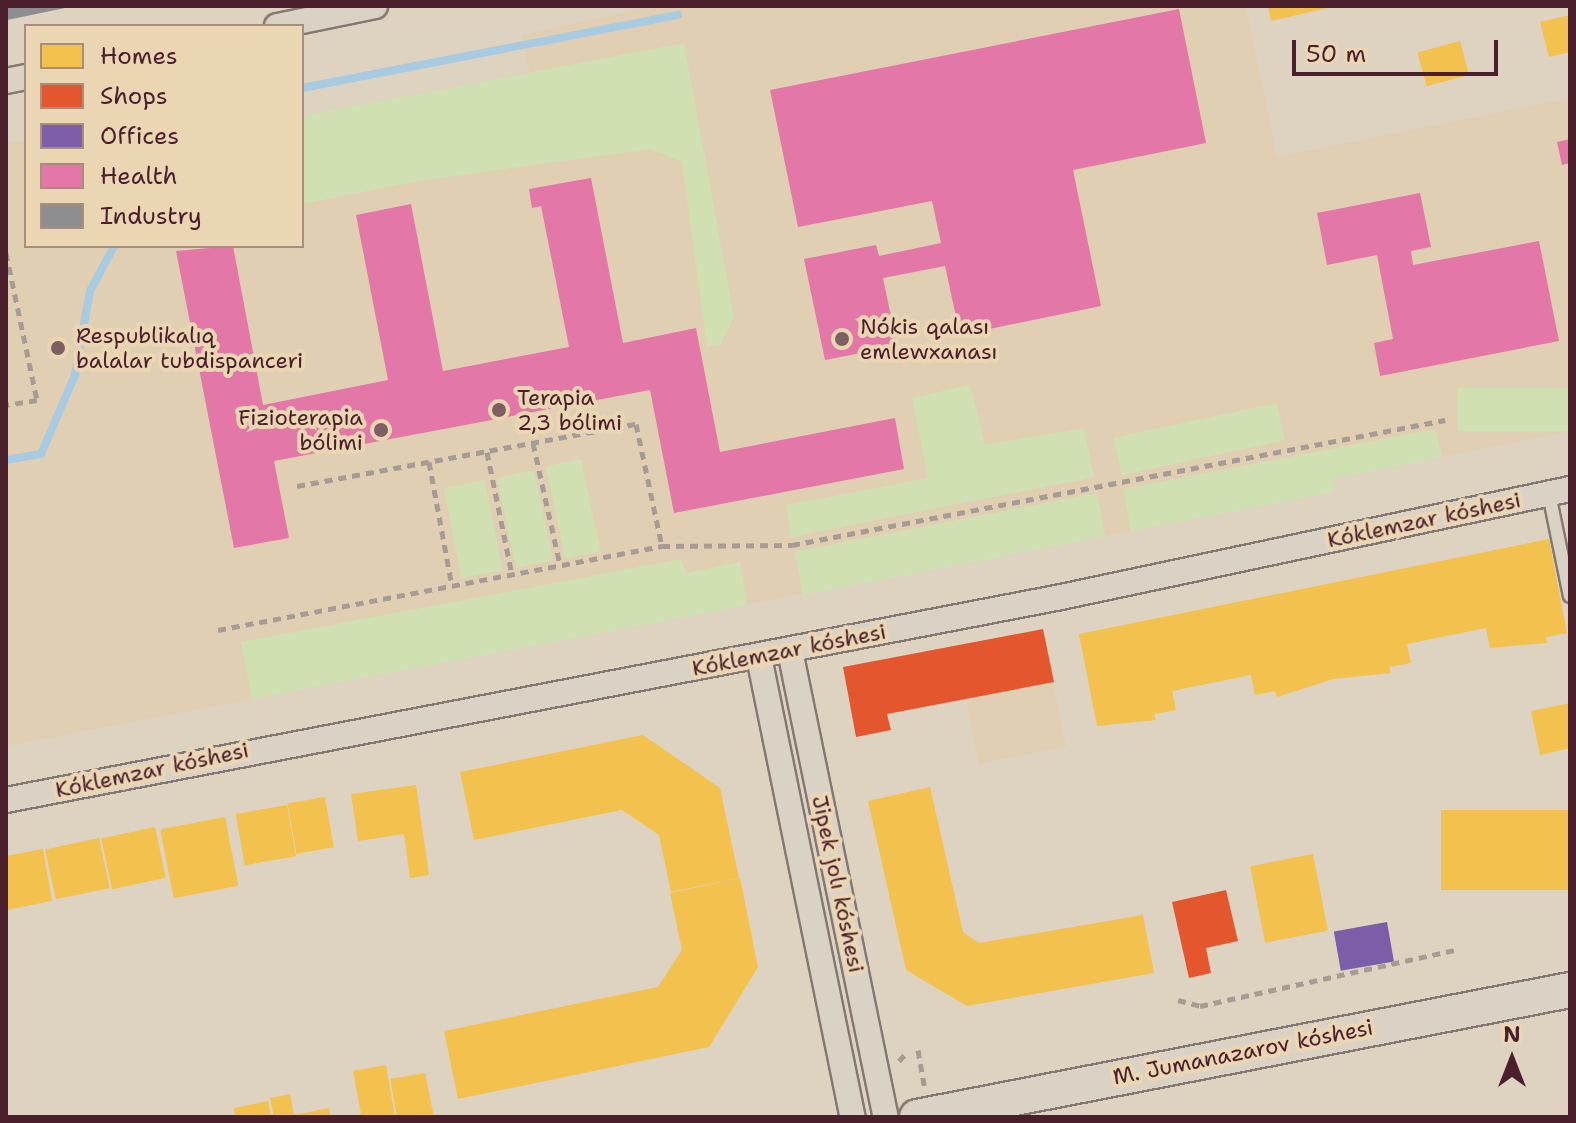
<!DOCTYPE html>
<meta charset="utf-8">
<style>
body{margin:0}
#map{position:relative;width:1576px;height:1123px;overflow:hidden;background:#ded3c1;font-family:"Shantell Sans",sans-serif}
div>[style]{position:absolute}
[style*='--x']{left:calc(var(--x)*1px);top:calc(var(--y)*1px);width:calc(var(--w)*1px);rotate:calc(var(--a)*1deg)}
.built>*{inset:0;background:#e1cfb3;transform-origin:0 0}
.green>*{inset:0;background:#d0e0b2;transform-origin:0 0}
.homes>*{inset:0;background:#f2c14e;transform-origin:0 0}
.shops>*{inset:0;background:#e4572e}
.offices>*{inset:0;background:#7b5ea7;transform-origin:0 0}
.health>*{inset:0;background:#e377a8}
.industry>*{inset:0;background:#8d8d92}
.stream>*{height:8px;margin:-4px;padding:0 4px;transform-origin:4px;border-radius:4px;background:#a7cbe0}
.path>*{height:5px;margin-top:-2.5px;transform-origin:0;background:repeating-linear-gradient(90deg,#a69c94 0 8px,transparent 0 14px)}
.roads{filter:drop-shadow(2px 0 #857872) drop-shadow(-2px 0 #857872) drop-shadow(0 2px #857872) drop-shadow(0 -2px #857872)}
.service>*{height:12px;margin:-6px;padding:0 6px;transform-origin:6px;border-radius:6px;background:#dad2c5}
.minor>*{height:24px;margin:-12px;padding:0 12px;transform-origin:12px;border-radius:12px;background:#dad2c5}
.secondary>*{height:34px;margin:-17px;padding:0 17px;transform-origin:17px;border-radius:17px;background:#dad2c5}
.dots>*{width:22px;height:22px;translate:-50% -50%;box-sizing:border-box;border:4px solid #ebd6b4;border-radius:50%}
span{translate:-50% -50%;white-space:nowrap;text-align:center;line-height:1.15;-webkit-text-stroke:8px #ebd6b4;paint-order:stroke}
.poi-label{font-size:22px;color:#4a1f2b}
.left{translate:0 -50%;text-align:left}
.right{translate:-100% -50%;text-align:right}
.street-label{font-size:22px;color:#4a1f2b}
.frame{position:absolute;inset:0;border:8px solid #4a1f2b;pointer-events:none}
.legend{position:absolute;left:24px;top:24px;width:280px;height:224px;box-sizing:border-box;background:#ebd6b4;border:2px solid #ab8d7d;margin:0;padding:10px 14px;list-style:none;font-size:24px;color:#4a1f2b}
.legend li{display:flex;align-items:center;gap:16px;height:40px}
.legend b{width:40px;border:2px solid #ab8d7d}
.north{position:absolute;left:1472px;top:1019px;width:80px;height:80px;-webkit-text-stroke:6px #ebd6b4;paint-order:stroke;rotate:0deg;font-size:22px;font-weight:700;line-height:32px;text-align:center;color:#4a1f2b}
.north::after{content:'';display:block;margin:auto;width:28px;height:36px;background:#4a1f2b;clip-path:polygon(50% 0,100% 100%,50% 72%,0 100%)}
.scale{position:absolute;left:1292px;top:40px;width:206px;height:36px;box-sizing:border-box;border:4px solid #4a1f2b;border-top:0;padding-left:10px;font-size:24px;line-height:28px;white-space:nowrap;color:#4a1f2b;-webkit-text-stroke:6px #ebd6b4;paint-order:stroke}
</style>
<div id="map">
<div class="built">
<i style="clip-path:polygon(654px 6px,1246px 6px,1277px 157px,1570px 98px,1570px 431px,1332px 479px,1334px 492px,6px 746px,6px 144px,26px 140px,26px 246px,302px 246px,302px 116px,529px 72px,522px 35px)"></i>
<i style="left:1043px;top:629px;width:120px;height:89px;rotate:79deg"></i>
</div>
<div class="green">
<i style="clip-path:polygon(684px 43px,734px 317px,720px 345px,707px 347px,682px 162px,650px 149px,418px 181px,302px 204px,302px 116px)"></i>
<i style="clip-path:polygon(970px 385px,985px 445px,1084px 428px,1094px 477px,791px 537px,786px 505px,928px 478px,912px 398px)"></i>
<i style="left:1570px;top:388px;width:43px;height:112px;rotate:90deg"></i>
<i style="left:1277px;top:403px;width:38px;height:167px;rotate:78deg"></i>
<i style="clip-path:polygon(1436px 429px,1442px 457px,1332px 479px,1334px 492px,1131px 531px,1123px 489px)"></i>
<i style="left:581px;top:459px;width:94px;height:36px;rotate:78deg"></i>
<i style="left:534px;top:470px;width:92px;height:38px;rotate:78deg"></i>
<i style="left:485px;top:480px;width:92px;height:42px;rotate:79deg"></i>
<i style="left:1097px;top:493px;width:44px;height:308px;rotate:79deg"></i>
<i style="clip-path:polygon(681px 559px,686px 573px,740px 562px,747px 605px,252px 699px,241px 642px)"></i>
</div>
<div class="homes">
<i style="clip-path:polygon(1268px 6px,1332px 6px,1332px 7px,1271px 21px)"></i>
<i style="clip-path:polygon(1570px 15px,1570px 52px,1549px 57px,1540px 22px)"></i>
<i style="left:1460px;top:41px;width:35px;height:44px;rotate:75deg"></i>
<i style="clip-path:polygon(1549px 539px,1567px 633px,1546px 637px,1547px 643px,1490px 648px,1486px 628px,1407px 644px,1411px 663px,1389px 667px,1391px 673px,1333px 679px,1277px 697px,1275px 691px,1255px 695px,1251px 675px,1172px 691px,1176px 710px,1154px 714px,1156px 720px,1097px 726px,1079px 634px)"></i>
<i style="clip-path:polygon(1570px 703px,1570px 748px,1540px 755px,1531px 711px)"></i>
<i style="clip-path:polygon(643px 735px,720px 788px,739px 878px,671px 892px,659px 835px,622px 810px,474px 840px,460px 772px)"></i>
<i style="clip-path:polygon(416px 785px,429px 875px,410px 878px,404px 834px,358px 841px,351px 794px)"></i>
<i style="clip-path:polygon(930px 787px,963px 932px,979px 943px,1143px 915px,1154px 973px,967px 1006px,906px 970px,868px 801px)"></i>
<i style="left:325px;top:797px;width:51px;height:38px;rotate:80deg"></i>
<i style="left:287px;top:805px;width:52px;height:52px;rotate:80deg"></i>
<i style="left:1570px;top:810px;width:80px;height:129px;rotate:90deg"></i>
<i style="left:225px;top:817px;width:70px;height:66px;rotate:79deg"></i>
<i style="left:155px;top:827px;width:52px;height:55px;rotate:78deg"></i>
<i style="left:99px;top:838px;width:51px;height:55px;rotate:78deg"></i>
<i style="clip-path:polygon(43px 849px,52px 901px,6px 910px,6px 856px)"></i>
<i style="left:1313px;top:854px;width:78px;height:64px;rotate:79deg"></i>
<i style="clip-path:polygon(740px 878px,758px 967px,709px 1047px,458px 1099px,444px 1031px,658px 987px,682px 950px,670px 893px)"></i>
<i style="clip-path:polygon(386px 1065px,395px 1117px,354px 1117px,361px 1114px,353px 1071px)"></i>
<i style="clip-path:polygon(425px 1073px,434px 1117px,397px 1117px,390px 1079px)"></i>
<i style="clip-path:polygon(290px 1094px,294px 1115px,329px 1108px,331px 1117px,274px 1117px,270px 1098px)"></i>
<i style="clip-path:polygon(268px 1101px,271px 1117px,235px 1117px,234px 1108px)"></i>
</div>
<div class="shops">
<i style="clip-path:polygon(1043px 629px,1054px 682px,887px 714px,891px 730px,856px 737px,843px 667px)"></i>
<i style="clip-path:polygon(1226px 890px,1238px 941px,1206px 948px,1211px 973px,1189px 978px,1172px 902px)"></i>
</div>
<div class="offices">
<i style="left:1387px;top:922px;width:40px;height:54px;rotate:80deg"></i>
</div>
<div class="health">
<i style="clip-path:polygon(1179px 9px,1206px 143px,1073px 170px,1101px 306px,960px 335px,945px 266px,883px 278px,897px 346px,825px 360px,804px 259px,876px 245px,879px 256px,941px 243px,932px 201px,798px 227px,770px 90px)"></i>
<i style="clip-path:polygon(1570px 139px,1570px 163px,1562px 165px,1557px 142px)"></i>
<i style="clip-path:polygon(591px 178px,623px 343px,696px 328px,720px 452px,895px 418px,904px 469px,674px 513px,650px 390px,274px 461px,289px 538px,234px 548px,176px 251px,233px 246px,263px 405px,388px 380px,356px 215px,411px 204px,443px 371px,569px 347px,541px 206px,532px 208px,529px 189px)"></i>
<i style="clip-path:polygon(1420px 193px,1431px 247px,1411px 251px,1413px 265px,1539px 241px,1559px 341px,1380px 376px,1374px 343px,1393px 339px,1377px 255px,1327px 265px,1317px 213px)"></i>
</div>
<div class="industry">
<i style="clip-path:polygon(6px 6px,70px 6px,70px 7px,7px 20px)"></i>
</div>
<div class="stream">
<i style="--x:302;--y:88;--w:383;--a:-11"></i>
<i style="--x:6;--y:460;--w:36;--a:-10"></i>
<i style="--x:41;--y:454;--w:86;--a:-66.7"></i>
<i style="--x:75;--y:375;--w:85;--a:-79.9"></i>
<i style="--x:90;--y:291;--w:51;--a:-61.9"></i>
</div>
<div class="path">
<i style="--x:6;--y:253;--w:150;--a:78.1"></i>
<i style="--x:37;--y:400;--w:31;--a:171"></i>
<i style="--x:533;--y:443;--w:125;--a:77.5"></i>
<i style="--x:487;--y:452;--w:126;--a:78.5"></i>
<i style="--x:429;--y:462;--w:126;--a:79.5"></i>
<i style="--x:297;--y:486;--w:345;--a:-10.4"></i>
<i style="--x:636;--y:424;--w:125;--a:78"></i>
<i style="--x:662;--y:546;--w:130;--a:-0.4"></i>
<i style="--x:792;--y:545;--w:665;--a:-10.84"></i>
<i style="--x:218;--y:630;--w:452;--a:-10.7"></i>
<i style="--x:1178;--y:1000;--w:23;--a:15"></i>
<i style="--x:1200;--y:1006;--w:260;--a:-12.4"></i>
<i style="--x:918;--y:1050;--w:36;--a:80"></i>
<i style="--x:899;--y:1061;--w:12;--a:-48"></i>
</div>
<div class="roads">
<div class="service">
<i style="--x:1549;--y:494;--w:104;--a:78.4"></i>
</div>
<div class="minor">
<i style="--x:277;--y:26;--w:100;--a:-11.5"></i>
<i style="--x:6;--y:81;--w:20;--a:-11"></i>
<i style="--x:790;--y:651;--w:476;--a:78.4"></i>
<i style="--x:759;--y:657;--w:470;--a:78.5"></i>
<i style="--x:6;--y:800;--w:1074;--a:-10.89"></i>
<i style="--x:1061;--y:597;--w:520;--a:-11.98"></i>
</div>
<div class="secondary">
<i style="--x:917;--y:1117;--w:665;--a:-11.01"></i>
</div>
</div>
<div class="dots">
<i style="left:842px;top:339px;background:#7e5e60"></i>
<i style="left:58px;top:348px;background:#7e5e60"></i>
<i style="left:499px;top:410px;background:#7e5e60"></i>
<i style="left:381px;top:430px;background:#7e5e60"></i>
</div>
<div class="poi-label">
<span class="left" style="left:860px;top:339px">Nókis qalası<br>emlewxanası</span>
<span class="left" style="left:76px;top:348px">Respublikalıq<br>balalar tubdispanceri</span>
<span class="left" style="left:517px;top:410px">Terapia<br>2,3 bólimi</span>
<span class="right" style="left:363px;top:430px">Fizioterapia<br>bólimi</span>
</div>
<div class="street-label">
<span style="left:1424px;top:520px;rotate:-12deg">Kóklemzar kóshesi</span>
<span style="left:789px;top:650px;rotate:-11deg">Kóklemzar kóshesi</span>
<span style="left:152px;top:770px;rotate:-12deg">Kóklemzar kóshesi</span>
<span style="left:838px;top:884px;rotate:78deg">Jipek jolı kóshesi</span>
<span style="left:1243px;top:1052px;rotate:-11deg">M. Jumanazarov kóshesi</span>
</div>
<div class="frame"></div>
<ul class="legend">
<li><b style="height:22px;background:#f2c14e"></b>Homes</li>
<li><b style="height:22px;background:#e4572e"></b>Shops</li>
<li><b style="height:22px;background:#7b5ea7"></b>Offices</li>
<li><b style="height:22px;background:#e377a8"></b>Health</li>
<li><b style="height:22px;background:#8d8d92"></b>Industry</li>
</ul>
<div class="north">N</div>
<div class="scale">50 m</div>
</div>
